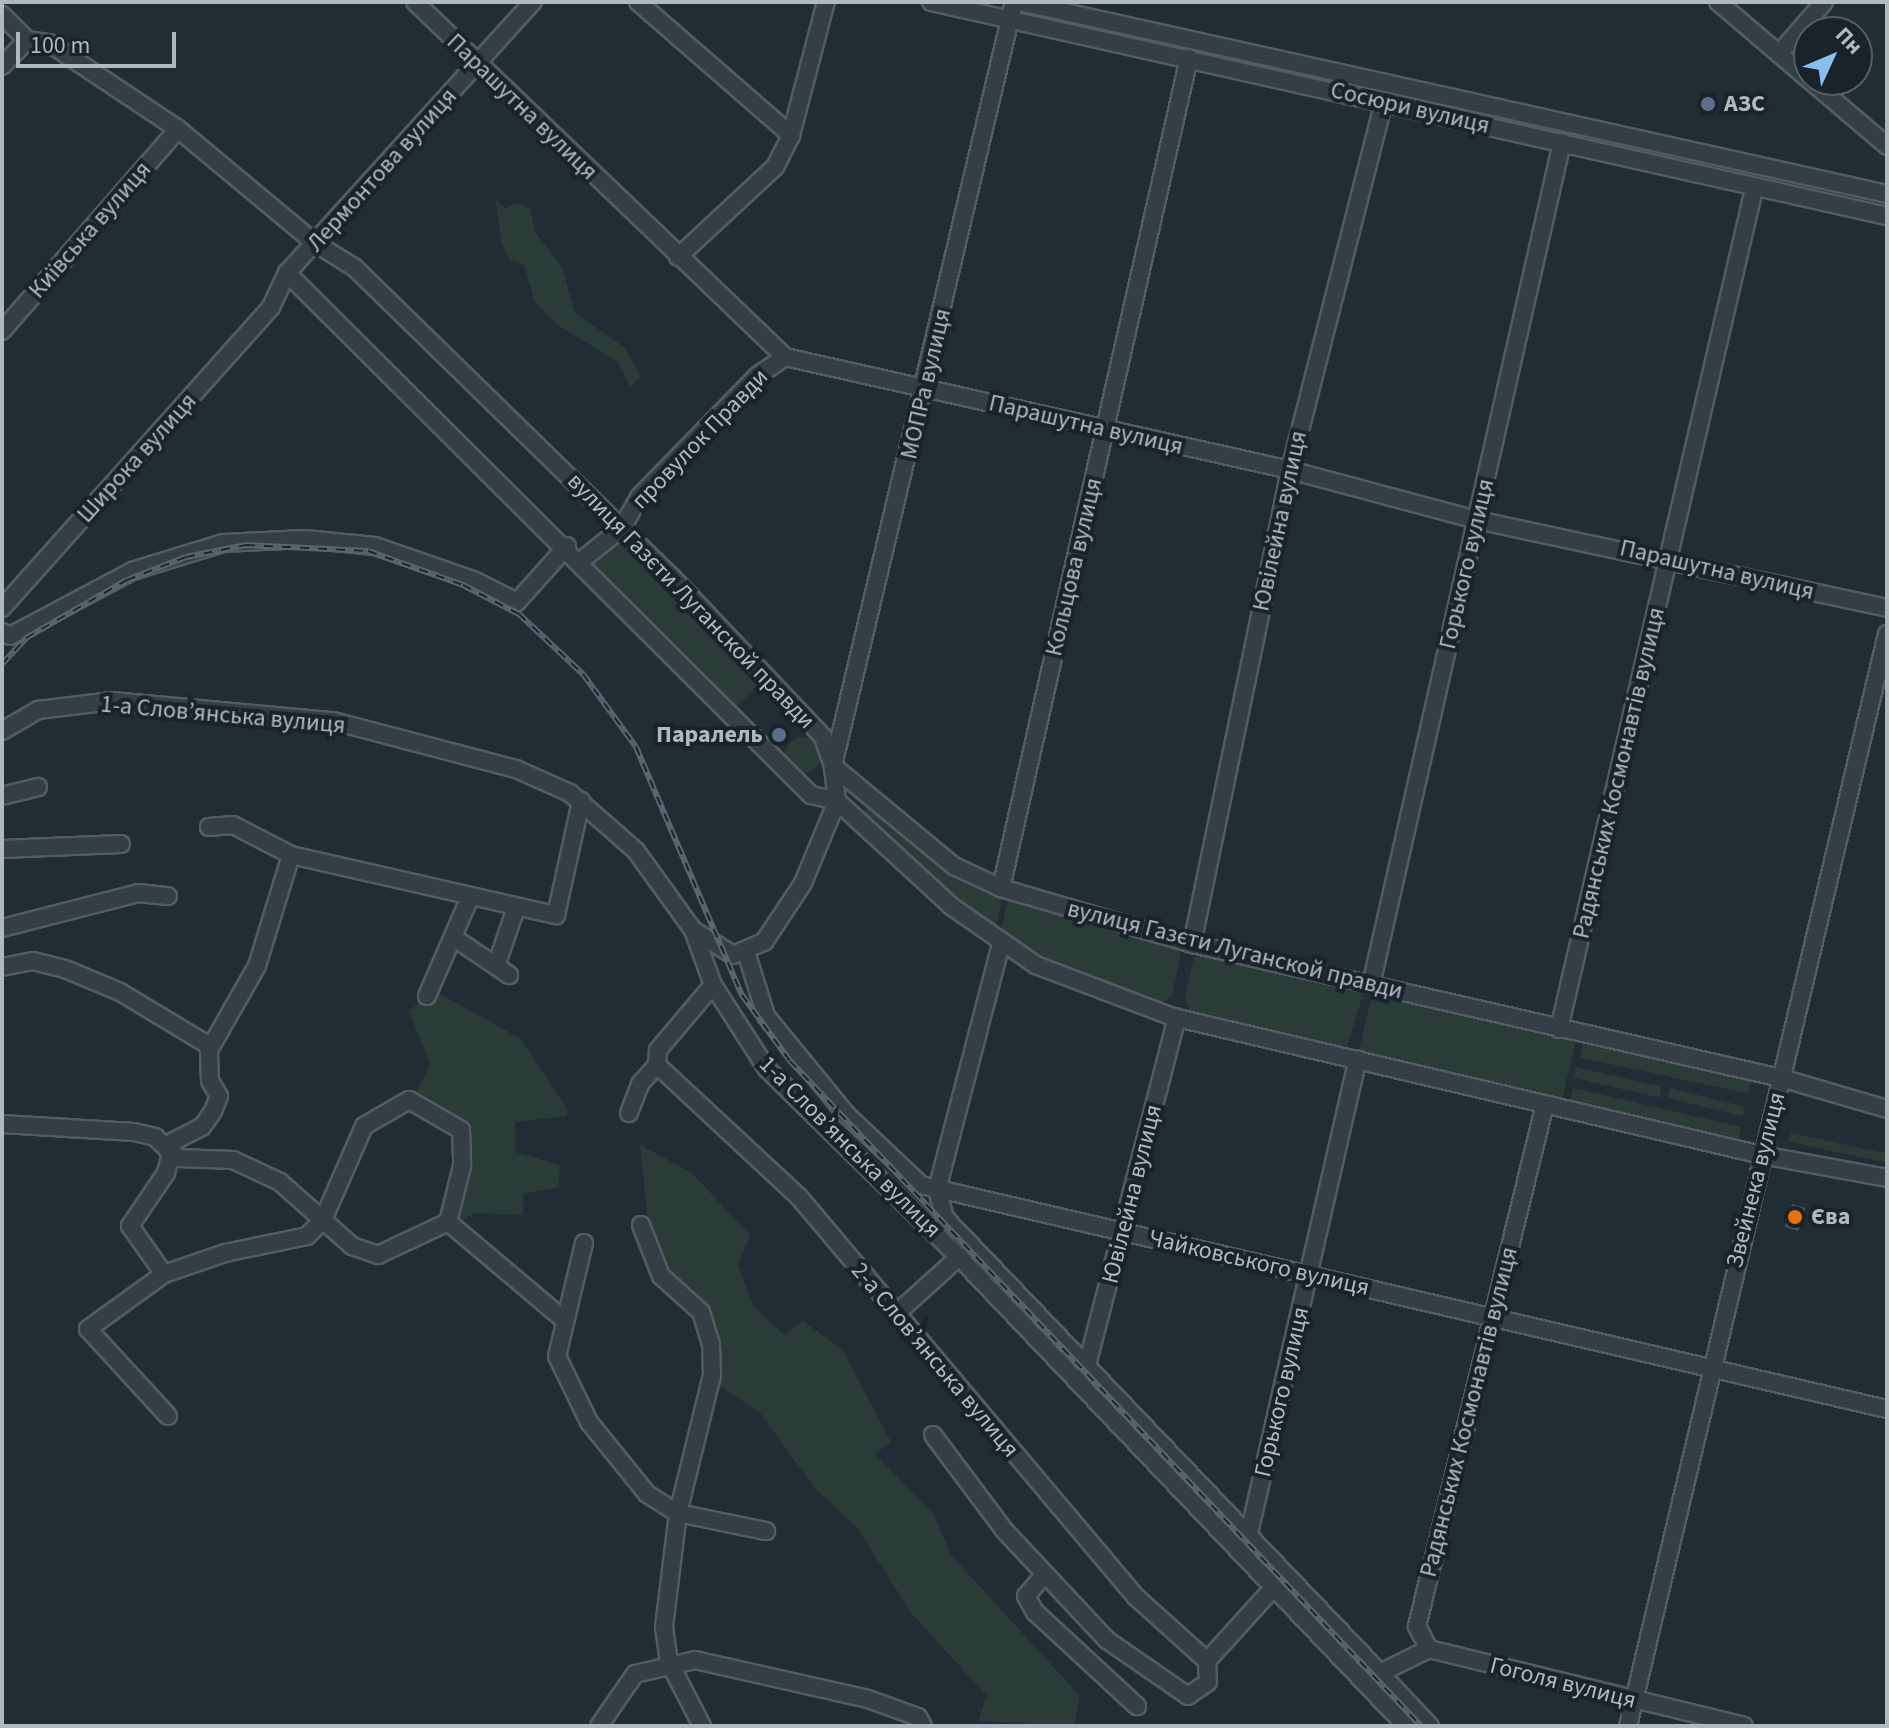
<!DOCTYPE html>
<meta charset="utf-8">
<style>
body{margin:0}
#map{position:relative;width:1889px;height:1728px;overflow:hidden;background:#212d34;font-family:"Source Sans 3",sans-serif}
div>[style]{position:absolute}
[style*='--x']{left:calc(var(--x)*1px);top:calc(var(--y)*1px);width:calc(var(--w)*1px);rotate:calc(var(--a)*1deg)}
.green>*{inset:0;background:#293c38;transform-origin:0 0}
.round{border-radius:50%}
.building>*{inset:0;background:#495760;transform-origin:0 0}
.roads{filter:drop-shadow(2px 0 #525c63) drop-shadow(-2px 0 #525c63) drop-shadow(0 2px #525c63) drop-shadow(0 -2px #525c63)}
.minor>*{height:16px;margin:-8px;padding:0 8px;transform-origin:8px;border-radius:8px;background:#343e45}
.rail>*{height:6px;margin-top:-3px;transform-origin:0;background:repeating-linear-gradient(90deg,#1a232a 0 9px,#58656e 0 18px);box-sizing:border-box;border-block:2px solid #58656e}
.dots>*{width:22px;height:22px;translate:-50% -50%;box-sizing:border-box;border:4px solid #1a232a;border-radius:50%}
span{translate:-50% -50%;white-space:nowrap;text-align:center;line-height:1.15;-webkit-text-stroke:8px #1a232a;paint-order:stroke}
.poi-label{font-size:24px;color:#aeb9c2;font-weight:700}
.left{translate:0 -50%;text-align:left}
.right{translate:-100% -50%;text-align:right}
.street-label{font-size:24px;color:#aeb9c2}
.frame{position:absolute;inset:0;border:4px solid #aeb9c2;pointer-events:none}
.north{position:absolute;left:1793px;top:16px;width:80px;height:80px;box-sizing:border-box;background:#1a232a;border:2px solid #555f67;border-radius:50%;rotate:46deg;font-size:22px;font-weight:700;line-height:32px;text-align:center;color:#aeb9c2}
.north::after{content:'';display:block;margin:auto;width:28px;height:36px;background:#87c0ee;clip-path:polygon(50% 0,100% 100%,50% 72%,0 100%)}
.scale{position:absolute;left:16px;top:32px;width:160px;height:36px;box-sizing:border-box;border:4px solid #aeb9c2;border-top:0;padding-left:10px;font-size:24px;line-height:28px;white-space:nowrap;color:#aeb9c2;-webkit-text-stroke:6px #1a232a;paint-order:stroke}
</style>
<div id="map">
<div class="green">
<i style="clip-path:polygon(495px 198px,505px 209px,515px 203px,530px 208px,535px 232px,562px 267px,575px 313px,624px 347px,641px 376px,630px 387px,618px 362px,556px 324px,535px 302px,524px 264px,510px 260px,502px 245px)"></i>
<i style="left:621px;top:535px;width:204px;height:42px;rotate:47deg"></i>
<i class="round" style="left:785px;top:737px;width:36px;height:36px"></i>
<i style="clip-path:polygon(867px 805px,963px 880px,1002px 896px,996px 931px,862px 815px)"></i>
<i style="clip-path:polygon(1008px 899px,1174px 945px,1181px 954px,1172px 996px,1159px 1005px,1018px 946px,1000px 936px)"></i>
<i style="clip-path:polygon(1209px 954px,1364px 991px,1346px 1050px,1190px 1013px,1185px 995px,1194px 958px)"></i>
<i style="clip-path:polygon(435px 991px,521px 1039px,567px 1109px,567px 1116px,515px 1122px,515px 1152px,560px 1165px,559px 1187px,523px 1194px,523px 1215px,475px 1213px,456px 1224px,465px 1126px,414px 1097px,430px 1064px,409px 1011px)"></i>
<i style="left:1372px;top:994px;width:209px;height:61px;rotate:13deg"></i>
<i style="left:1583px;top:1044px;width:172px;height:14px;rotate:12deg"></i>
<i style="left:1576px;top:1067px;width:88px;height:11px;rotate:13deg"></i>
<i style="left:1573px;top:1088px;width:173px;height:13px;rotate:13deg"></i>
<i style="left:1670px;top:1088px;width:77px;height:10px;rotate:14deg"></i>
<i style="left:1791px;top:1133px;width:98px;height:9px;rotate:12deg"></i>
<i style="clip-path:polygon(640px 1145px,691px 1172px,750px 1235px,738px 1266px,754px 1307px,784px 1335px,803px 1321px,843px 1350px,891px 1442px,875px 1454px,933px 1513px,951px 1555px,1080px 1696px,1074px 1726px,979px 1721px,986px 1695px,912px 1614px,857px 1528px,815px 1488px,760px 1413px,722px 1387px,707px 1410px,717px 1347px,709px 1312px,667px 1273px,648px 1223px)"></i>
</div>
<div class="building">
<i style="left:1792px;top:1204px;width:14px;height:24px;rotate:17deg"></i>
</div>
<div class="roads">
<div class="minor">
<i style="--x:415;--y:2;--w:513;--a:43.81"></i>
<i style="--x:785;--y:357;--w:517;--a:12.61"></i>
<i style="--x:1290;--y:470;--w:194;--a:15"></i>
<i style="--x:1477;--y:520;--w:419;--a:12.1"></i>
<i style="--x:638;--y:2;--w:203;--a:41"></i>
<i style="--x:931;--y:2;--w:980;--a:12.62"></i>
<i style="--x:1020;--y:2;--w:888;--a:12.49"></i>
<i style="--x:1718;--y:2;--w:222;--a:40.4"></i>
<i style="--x:2;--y:15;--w:35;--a:45"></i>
<i style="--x:27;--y:40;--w:22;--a:8"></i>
<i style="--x:49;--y:43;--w:155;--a:33.7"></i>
<i style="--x:178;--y:129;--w:178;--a:39.8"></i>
<i style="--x:315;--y:243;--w:47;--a:32"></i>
<i style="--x:355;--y:268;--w:440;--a:44.3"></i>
<i style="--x:670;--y:575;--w:223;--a:46.6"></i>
<i style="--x:823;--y:737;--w:31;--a:71"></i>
<i style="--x:833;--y:766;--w:157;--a:39.6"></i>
<i style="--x:954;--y:866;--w:52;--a:25.1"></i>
<i style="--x:1001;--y:888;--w:199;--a:16.3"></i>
<i style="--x:1192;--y:944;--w:604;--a:12.82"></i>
<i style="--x:1781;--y:1078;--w:110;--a:16.3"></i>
<i style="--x:1779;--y:54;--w:69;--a:-49.1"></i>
<i style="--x:2;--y:66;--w:36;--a:-46"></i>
<i style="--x:678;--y:257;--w:132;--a:-42.9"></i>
<i style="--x:775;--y:167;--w:36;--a:-63"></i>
<i style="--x:791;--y:135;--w:138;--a:-75.3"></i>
<i style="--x:287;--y:273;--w:740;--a:44.89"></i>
<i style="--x:811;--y:795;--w:27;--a:13"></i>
<i style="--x:837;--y:801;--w:155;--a:42.6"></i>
<i style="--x:951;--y:906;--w:103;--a:34.8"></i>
<i style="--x:1036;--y:965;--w:147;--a:20.8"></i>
<i style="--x:1173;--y:1017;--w:605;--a:13.19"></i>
<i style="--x:1762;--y:1155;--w:127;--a:10.4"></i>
<i style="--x:2;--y:331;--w:268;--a:-48.9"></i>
<i style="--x:582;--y:560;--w:51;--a:-38.7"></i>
<i style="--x:622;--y:528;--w:35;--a:-61"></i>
<i style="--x:639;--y:497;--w:169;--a:-45.7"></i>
<i style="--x:757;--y:376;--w:34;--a:-34"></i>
<i style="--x:2;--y:608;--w:404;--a:-48.2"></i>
<i style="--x:271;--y:307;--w:38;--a:-65"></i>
<i style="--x:287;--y:273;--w:366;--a:-47.8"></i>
<i style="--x:2;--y:632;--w:9;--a:27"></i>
<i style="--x:10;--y:636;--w:138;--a:-28"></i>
<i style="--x:132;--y:571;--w:95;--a:-17.1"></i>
<i style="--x:223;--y:543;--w:82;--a:-2.8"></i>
<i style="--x:305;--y:539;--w:70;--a:5.7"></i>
<i style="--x:375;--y:546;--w:104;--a:19.1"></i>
<i style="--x:473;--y:580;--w:49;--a:26.6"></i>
<i style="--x:517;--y:602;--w:75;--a:-48.2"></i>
<i style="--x:2;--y:731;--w:42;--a:-30.3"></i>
<i style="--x:38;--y:710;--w:75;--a:-6.9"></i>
<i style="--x:112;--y:701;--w:222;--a:5.2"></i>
<i style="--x:333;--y:721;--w:189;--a:14.7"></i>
<i style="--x:516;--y:769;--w:59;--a:24"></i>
<i style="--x:570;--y:793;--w:88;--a:41.3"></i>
<i style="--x:636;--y:851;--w:97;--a:54.2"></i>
<i style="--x:693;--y:930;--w:59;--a:70"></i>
<i style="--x:713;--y:985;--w:100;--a:57.3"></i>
<i style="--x:767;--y:1069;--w:269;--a:44.4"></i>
<i style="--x:959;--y:1257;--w:648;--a:46.38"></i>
<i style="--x:2;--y:796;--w:37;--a:-14"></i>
<i style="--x:209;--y:827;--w:24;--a:-5"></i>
<i style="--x:233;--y:825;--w:65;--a:27.3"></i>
<i style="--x:291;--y:855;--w:272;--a:12.8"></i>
<i style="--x:556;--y:915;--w:117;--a:-77.6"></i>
<i style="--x:2;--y:849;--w:119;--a:-2.4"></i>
<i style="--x:1001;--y:888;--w:851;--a:-77.24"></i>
<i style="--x:2;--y:928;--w:140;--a:-14.4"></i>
<i style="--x:138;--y:893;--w:30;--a:6"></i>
<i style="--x:693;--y:930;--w:47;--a:32"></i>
<i style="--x:733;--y:955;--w:34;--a:-23"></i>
<i style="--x:764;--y:942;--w:71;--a:-56.5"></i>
<i style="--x:803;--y:883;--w:89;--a:-67.5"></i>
<i style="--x:837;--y:801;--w:35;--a:-97"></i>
<i style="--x:833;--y:766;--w:785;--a:-76.67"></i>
<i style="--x:453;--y:937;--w:68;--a:34.2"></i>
<i style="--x:1001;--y:944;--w:254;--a:104.6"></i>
<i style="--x:937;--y:1190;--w:29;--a:74"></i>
<i style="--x:945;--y:1218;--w:629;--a:46.29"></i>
<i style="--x:1380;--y:1673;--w:55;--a:-26.1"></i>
<i style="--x:1192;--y:944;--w:484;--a:-78.3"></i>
<i style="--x:1290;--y:470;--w:381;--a:-75.7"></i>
<i style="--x:746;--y:952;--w:67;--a:72.6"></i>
<i style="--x:766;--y:1016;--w:127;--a:50.8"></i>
<i style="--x:846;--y:1114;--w:103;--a:43.4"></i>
<i style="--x:921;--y:1185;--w:992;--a:13.06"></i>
<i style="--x:496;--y:966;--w:61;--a:-71"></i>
<i style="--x:2;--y:967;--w:32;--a:-11"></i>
<i style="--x:33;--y:961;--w:33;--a:14"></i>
<i style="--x:65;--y:969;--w:60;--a:22.7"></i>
<i style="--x:120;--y:992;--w:105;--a:31"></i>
<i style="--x:1371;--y:985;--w:864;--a:-77.23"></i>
<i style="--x:427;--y:996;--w:108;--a:-66.5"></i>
<i style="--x:1559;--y:1029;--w:862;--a:-76.93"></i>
<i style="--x:657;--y:1065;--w:194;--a:42.9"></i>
<i style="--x:799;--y:1197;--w:523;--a:49.89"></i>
<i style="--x:1136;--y:1597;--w:96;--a:42"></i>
<i style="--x:629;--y:1113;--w:31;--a:-69"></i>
<i style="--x:640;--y:1084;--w:25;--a:-48"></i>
<i style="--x:657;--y:1065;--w:15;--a:-86"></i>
<i style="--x:658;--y:1050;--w:85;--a:-49.8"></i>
<i style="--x:2;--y:1124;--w:132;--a:3.5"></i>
<i style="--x:134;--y:1132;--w:22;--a:13"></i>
<i style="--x:155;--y:1137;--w:30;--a:44"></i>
<i style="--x:177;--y:1158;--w:56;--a:2"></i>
<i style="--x:233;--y:1160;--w:52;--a:25.1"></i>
<i style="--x:280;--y:1182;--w:96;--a:41.6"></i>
<i style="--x:352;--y:1246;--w:28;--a:19"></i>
<i style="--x:378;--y:1255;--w:77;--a:-25.2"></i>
<i style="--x:641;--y:1225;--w:55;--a:68.6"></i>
<i style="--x:661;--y:1276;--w:54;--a:42"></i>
<i style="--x:701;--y:1312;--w:34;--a:73"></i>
<i style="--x:711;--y:1344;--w:31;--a:88"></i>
<i style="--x:712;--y:1375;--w:142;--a:103.8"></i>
<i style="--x:678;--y:1513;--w:115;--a:97"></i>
<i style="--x:664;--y:1627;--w:35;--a:82"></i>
<i style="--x:669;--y:1662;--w:72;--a:62.7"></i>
<i style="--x:584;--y:1243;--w:116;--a:103.4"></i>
<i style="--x:557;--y:1356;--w:73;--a:64.1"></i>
<i style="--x:589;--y:1422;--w:92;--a:51.1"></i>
<i style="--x:647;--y:1494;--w:36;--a:32"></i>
<i style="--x:678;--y:1513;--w:90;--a:11.6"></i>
<i style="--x:164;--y:1274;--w:59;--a:-125.3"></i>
<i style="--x:130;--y:1226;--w:64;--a:-55.8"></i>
<i style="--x:166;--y:1173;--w:33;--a:-76"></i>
<i style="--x:174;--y:1141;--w:31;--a:-27"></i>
<i style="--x:202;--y:1127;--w:19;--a:-55"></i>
<i style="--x:213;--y:1111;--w:16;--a:-68"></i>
<i style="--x:219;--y:1096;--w:17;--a:-121"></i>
<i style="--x:210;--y:1081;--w:31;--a:-92"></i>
<i style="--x:209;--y:1050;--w:97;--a:-60.3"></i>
<i style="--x:257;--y:966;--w:116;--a:-73"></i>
<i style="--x:897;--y:1313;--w:84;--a:-42.1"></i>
<i style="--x:1086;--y:1369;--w:363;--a:-75.5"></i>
<i style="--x:168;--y:1416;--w:118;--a:-132.6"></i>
<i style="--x:88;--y:1329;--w:94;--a:-35.9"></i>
<i style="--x:164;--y:1274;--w:65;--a:-19"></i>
<i style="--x:225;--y:1253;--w:84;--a:-11.7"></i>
<i style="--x:307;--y:1236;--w:23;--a:-45"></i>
<i style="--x:323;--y:1220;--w:103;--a:-66.4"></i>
<i style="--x:364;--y:1126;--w:52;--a:-30"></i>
<i style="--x:409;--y:1100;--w:60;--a:30"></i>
<i style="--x:461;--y:1130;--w:36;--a:88"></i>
<i style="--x:462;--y:1166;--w:58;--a:104"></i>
<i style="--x:448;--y:1222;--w:150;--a:40.1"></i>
<i style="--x:933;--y:1435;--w:119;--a:53.2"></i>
<i style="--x:1004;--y:1530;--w:151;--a:46.9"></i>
<i style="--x:1107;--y:1640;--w:98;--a:34.7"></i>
<i style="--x:1188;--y:1696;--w:24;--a:-35"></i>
<i style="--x:1208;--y:1682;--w:21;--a:-93"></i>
<i style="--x:1207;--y:1661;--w:100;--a:-47.8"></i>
<i style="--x:1248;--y:1538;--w:491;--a:-77.1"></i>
<i style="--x:1045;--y:1574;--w:29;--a:131"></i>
<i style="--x:1026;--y:1596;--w:18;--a:61"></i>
<i style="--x:1035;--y:1612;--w:139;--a:42.7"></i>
<i style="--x:1429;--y:1649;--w:26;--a:-118"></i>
<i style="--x:1417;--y:1626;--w:537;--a:-76.22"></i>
<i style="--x:1429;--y:1649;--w:324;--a:13.7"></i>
<i style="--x:1380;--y:1673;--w:73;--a:46.7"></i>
<i style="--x:599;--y:1726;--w:63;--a:-55.3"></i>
<i style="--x:635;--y:1674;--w:62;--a:-13.1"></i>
<i style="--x:695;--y:1660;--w:177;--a:12.7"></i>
<i style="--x:868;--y:1699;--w:53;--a:19.8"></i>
<i style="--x:918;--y:1717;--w:10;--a:61"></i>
<i style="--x:1628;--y:1726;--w:1122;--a:-76.66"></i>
</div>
</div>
<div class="rail">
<i style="--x:2;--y:664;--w:35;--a:-47"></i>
<i style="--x:26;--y:638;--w:116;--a:-29.9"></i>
<i style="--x:127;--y:580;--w:63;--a:-21.3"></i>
<i style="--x:186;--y:557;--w:61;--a:-11.3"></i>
<i style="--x:246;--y:545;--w:122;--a:2.8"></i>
<i style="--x:368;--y:551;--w:101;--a:19.7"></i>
<i style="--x:463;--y:585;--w:63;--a:27.4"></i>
<i style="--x:519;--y:614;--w:88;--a:43.2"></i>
<i style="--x:583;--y:674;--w:90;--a:54"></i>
<i style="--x:636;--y:747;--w:270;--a:66.9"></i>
<i style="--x:742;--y:995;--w:82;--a:54"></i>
<i style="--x:790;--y:1061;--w:917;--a:46.5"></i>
</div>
<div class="dots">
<i style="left:1708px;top:104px;background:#5c6f8a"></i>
<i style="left:779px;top:735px;background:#5c6f8a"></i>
<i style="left:1795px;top:1217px;background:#e8710a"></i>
</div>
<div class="poi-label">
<span class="left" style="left:1724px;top:104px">АЗС</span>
<span class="right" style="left:763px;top:735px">Паралель</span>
<span class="left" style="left:1811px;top:1217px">Єва</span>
</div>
<div class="street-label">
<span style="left:522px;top:107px;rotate:44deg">Парашутна вулиця</span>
<span style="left:1410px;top:108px;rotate:13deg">Сосюри вулиця</span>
<span style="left:382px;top:170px;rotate:-48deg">Лермонтова вулиця</span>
<span style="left:90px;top:230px;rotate:-49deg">Київська вулиця</span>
<span style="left:926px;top:384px;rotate:-77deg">МОПРа вулиця</span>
<span style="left:1086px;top:425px;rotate:13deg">Парашутна вулиця</span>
<span style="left:700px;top:439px;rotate:-46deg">провулок Правди</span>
<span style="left:137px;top:458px;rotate:-48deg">Широка вулиця</span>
<span style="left:1280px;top:521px;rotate:-78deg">Ювілейна вулиця</span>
<span style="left:1467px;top:564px;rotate:-77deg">Горького вулиця</span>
<span style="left:1074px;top:567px;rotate:-77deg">Кольцова вулиця</span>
<span style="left:1717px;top:570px;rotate:13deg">Парашутна вулиця</span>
<span style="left:691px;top:601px;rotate:46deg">вулиця Газєти Луганской правди</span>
<span style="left:223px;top:715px;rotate:5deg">1-а Слов’янська вулиця</span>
<span style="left:1619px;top:773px;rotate:-77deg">Радянських Космонавтів вулиця</span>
<span style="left:1235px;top:950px;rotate:14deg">вулиця Газєти Луганской правди</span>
<span style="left:850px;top:1147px;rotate:45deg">1-а Слов’янська вулиця</span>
<span style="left:1756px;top:1180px;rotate:-76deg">Звейнека вулиця</span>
<span style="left:1132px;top:1194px;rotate:-76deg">Ювілейна вулиця</span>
<span style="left:1259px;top:1263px;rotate:13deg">Чайковського вулиця</span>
<span style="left:935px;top:1360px;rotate:50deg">2-а Слов’янська вулиця</span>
<span style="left:1282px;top:1392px;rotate:-77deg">Горького вулиця</span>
<span style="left:1469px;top:1412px;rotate:-76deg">Радянських Космонавтів вулиця</span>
<span style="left:1563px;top:1683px;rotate:14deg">Гоголя вулиця</span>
</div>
<div class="frame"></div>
<div class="north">Пн</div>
<div class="scale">100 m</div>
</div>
